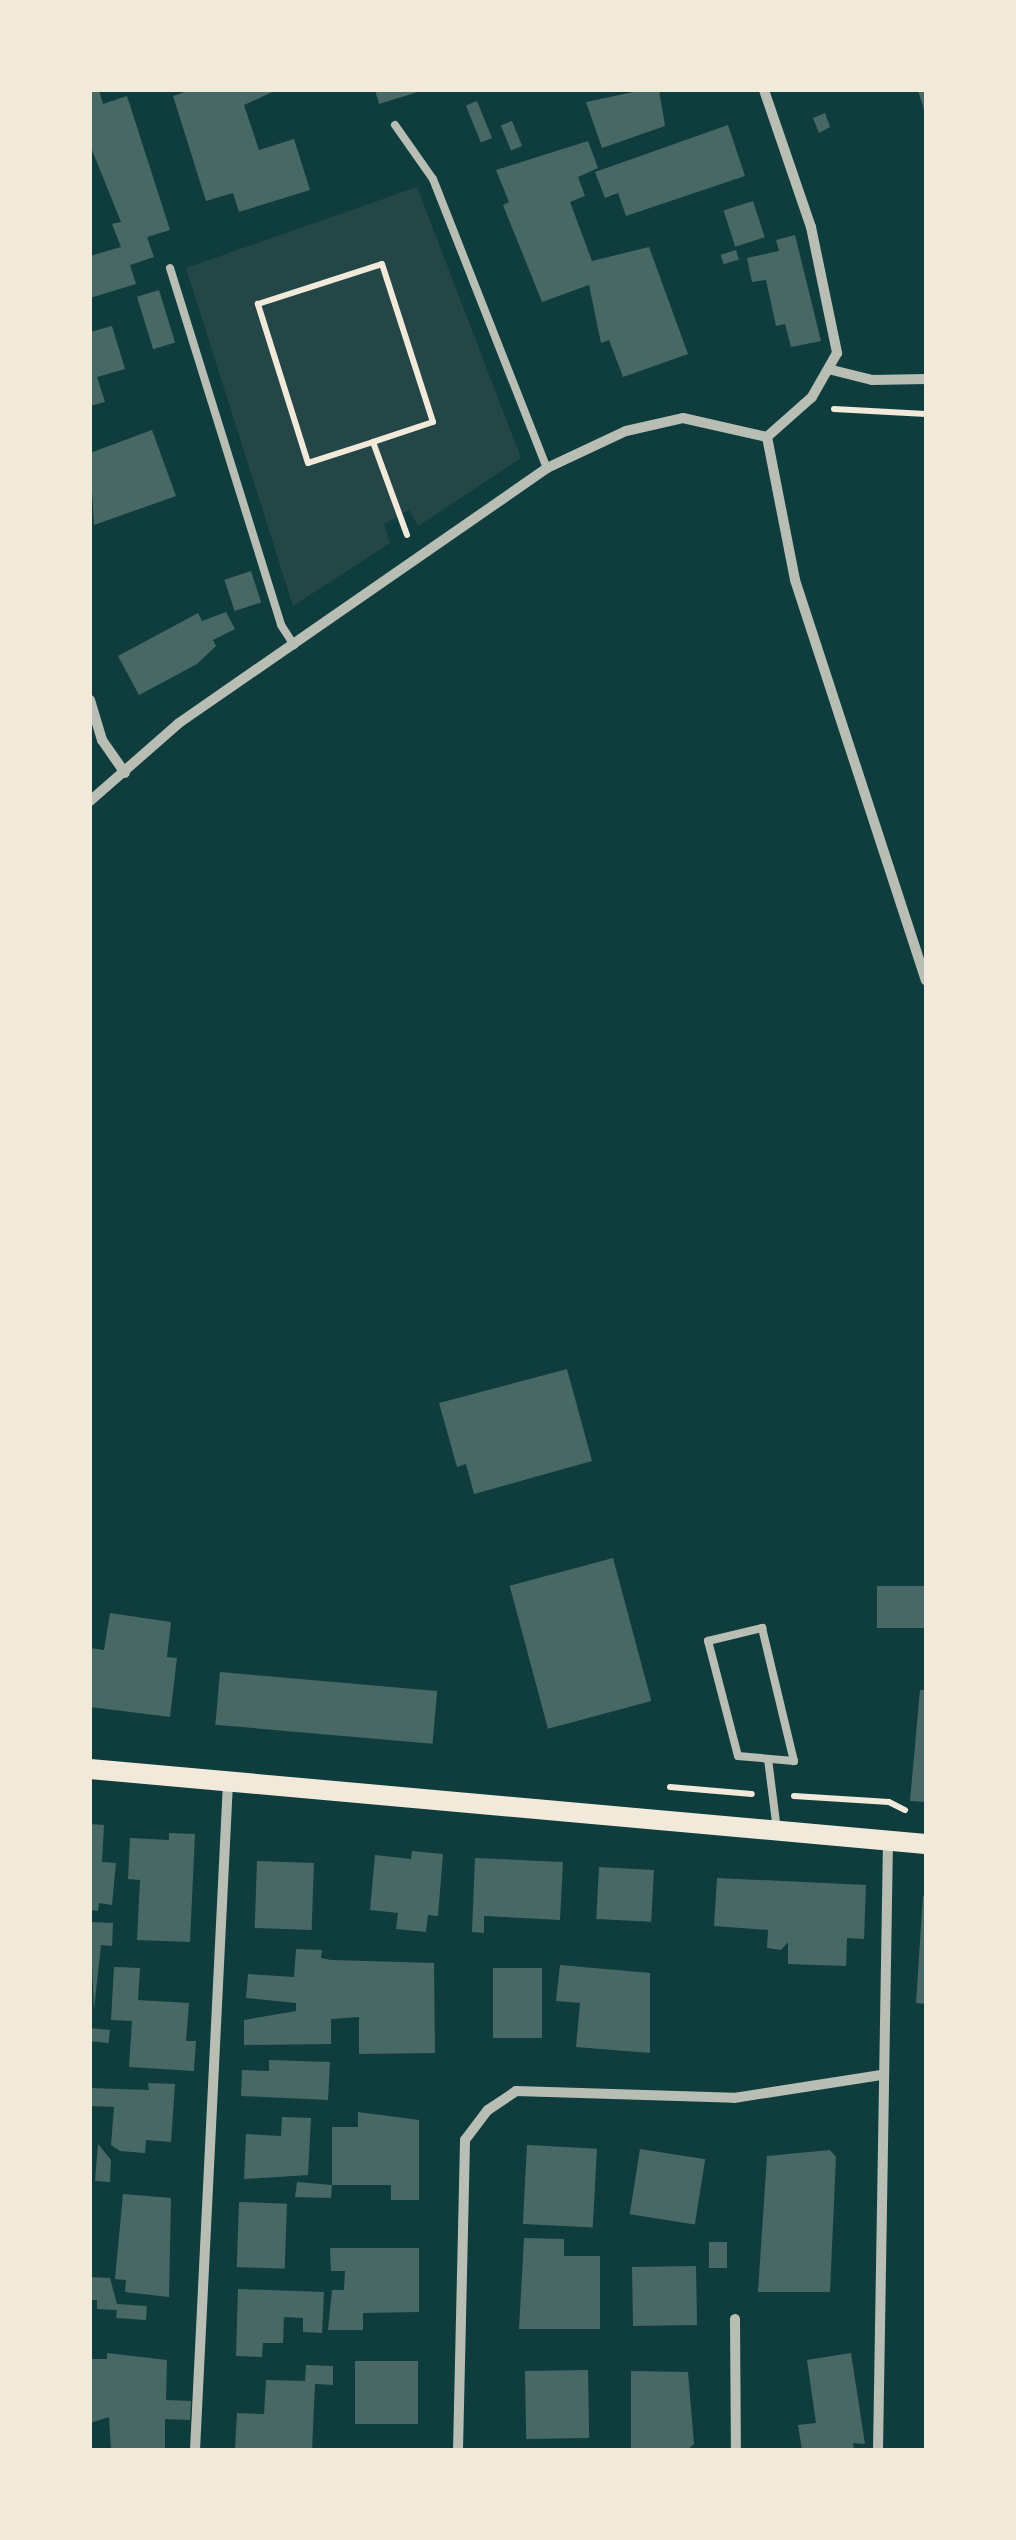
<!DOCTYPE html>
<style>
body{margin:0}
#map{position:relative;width:1016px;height:2540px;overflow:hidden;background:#0f3d3e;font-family:"Space Grotesk",sans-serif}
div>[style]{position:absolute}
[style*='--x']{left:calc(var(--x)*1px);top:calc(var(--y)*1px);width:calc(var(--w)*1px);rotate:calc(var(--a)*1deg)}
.green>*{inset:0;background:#244646}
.building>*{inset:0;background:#486865;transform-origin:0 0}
.path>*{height:6px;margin:-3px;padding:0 3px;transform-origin:3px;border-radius:3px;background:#f1e9da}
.service>*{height:8px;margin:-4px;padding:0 4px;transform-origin:4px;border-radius:4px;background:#b8beb3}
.minor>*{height:10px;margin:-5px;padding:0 5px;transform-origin:5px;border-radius:5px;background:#b8beb3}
.secondary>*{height:20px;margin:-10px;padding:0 10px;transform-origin:10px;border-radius:10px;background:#f1e9da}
span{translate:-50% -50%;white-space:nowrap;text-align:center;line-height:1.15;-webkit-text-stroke:8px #f1e9da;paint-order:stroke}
.frame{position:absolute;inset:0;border:92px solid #f1e9da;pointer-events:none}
</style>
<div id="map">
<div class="green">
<i style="clip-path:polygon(417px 187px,521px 458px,418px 526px,409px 510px,384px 524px,390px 543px,293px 606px,186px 268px)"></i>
</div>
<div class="building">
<i style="clip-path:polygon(99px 90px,103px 104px,127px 96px,170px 230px,147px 237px,154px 257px,130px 265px,136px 284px,90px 298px,90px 256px,121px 247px,112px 224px,121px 222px,90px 145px,90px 93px)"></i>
<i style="clip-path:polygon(191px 90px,277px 90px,244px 105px,259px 150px,294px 139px,310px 190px,239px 212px,233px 193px,206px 201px,173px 96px)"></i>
<i style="clip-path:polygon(375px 90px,421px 90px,421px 91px,379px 104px)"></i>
<i style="clip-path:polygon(643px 90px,659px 90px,665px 126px,602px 148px,586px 102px)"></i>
<i style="clip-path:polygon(918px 90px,926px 90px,926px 112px,925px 113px)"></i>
<i style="left:477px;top:101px;width:40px;height:12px;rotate:68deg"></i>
<i style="clip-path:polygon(825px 113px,830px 127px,819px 133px,813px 118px)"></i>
<i style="left:512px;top:121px;width:27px;height:12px;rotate:68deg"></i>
<i style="clip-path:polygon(728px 125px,745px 176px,626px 216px,618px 193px,605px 198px,595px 172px)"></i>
<i style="clip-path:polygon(588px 141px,598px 168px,578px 177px,585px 196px,570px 202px,592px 261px,649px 247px,688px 354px,623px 377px,609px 340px,601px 343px,589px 285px,542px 302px,503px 205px,509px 202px,496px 170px)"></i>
<i style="left:753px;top:201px;width:38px;height:31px;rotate:72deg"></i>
<i style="clip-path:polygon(795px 235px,821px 341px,791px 347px,785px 324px,776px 326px,766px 280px,752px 282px,747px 258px,779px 251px,776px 240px)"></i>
<i style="left:736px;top:250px;width:10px;height:16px;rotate:73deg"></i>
<i style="left:159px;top:290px;width:55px;height:23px;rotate:73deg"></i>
<i style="clip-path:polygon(112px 326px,125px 369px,97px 377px,105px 402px,90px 406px,90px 332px)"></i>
<i style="clip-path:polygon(152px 430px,176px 496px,94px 525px,90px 453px)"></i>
<i style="left:251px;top:571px;width:33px;height:28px;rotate:72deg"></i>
<i style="clip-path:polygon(226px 612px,235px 629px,213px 640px,216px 646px,197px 664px,139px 695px,118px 656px,198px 613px,202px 621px)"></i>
<i style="clip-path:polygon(567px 1369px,592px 1461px,474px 1494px,466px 1464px,457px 1467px,439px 1403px)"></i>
<i style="left:613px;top:1558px;width:148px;height:107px;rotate:75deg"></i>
<i style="left:926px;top:1586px;width:42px;height:49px;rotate:90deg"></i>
<i style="clip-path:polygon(110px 1613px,171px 1622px,167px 1657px,177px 1658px,170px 1717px,90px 1707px,90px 1648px,104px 1650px)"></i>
<i style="left:220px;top:1672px;width:218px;height:53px;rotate:5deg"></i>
<i style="clip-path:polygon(920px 1690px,926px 1690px,926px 1802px,910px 1801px)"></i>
<i style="clip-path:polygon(90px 1824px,104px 1825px,102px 1862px,116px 1863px,112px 1905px,99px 1903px,98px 1911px,90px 1910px)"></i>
<i style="clip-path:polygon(169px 1833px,195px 1834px,190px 1942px,137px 1940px,140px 1880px,128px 1879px,130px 1838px,169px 1840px)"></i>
<i style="clip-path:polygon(412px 1851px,443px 1854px,438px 1916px,428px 1915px,426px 1932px,396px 1929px,398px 1913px,370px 1910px,375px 1855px,411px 1859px)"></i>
<i style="clip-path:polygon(475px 1858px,563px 1862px,560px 1920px,484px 1916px,484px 1933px,472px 1932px)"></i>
<i style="left:257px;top:1861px;width:57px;height:67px;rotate:2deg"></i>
<i style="left:599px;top:1867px;width:55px;height:52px;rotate:3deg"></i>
<i style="clip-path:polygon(717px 1878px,866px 1885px,864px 1939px,847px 1938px,846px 1966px,788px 1964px,788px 1942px,781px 1950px,767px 1948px,768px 1930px,714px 1926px)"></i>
<i style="clip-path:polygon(923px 1896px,926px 1896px,926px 2004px,916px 2003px)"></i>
<i style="clip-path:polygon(90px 1922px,113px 1923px,112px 1946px,101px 1945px,94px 2010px)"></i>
<i style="clip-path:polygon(296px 1949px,322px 1950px,321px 1958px,331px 1960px,434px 1963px,435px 2053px,359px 2054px,359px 2017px,331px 2019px,331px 2044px,244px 2045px,244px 2020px,296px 2011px,296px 2003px,246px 1998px,248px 1974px,294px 1977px)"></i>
<i style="clip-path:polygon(560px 1965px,650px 1973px,650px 2053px,576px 2047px,580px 2003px,556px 2001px)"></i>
<i style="clip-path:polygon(114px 1967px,140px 1968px,138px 2000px,189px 2003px,186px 2041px,196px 2041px,194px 2071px,129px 2067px,132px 2021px,111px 2020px)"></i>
<i style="left:493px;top:1968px;width:49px;height:70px"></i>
<i style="left:90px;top:2028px;width:20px;height:13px;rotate:6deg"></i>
<i style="clip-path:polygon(269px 2060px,330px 2062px,328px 2100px,241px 2096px,242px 2070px,269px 2071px)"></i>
<i style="clip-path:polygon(148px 2083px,175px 2084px,171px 2142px,146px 2140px,145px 2153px,120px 2151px,111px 2145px,114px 2107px,90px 2106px,90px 2088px,149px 2090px)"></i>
<i style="clip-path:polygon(358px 2112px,419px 2120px,419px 2200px,391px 2200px,391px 2185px,332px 2185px,331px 2198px,295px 2197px,297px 2182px,332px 2185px,332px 2127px,358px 2127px)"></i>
<i style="clip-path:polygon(282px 2117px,311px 2118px,308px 2175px,244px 2179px,246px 2134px,281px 2136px)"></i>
<i style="clip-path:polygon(98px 2144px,111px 2160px,110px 2182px,95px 2181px)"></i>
<i style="left:527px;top:2145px;width:70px;height:79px;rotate:3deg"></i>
<i style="left:640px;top:2149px;width:66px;height:66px;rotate:9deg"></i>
<i style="clip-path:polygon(830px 2150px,836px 2157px,830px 2292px,758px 2292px,767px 2156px)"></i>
<i style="clip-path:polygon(123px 2194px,171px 2198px,169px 2297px,125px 2292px,126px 2280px,115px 2279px)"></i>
<i style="left:239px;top:2202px;width:48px;height:65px;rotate:2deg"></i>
<i style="clip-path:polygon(524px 2238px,564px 2239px,564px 2256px,600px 2256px,600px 2329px,519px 2329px)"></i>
<i style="left:709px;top:2242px;width:18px;height:26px"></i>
<i style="clip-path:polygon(330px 2248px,419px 2248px,419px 2312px,363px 2313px,363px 2330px,328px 2330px,332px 2290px,344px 2290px,345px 2271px,331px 2271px)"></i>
<i style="left:696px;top:2266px;width:59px;height:64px;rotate:89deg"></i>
<i style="clip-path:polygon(90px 2277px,110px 2278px,117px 2304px,147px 2306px,146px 2320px,116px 2318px,117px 2310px,97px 2309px,97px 2300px,90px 2300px)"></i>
<i style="clip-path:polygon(238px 2289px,324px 2292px,322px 2333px,303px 2332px,303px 2318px,284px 2317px,283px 2343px,263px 2343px,262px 2357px,236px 2356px)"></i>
<i style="clip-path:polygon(107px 2353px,167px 2360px,166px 2400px,191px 2401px,190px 2420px,165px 2419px,165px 2450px,111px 2450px,109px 2417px,90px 2423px,90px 2359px,107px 2359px)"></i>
<i style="clip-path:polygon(851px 2353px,865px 2444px,853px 2443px,854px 2450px,802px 2450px,798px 2425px,816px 2423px,807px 2360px)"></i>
<i style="left:355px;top:2361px;width:63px;height:63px"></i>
<i style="clip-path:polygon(306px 2365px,333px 2366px,333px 2385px,315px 2384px,312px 2450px,235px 2450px,237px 2413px,264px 2414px,266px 2380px,305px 2381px)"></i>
<i style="left:588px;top:2370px;width:68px;height:63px;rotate:89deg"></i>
<i style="clip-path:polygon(631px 2371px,688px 2372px,694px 2444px,687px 2450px,631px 2450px)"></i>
</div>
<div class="path">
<i style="--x:834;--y:409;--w:92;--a:3.1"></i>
<i style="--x:373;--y:442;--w:68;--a:162.1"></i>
<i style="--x:308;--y:463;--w:167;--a:-107.5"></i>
<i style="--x:258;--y:304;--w:130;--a:-17.9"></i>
<i style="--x:382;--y:264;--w:166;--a:72.1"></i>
<i style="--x:433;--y:422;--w:63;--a:161.6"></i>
<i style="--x:373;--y:442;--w:99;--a:69.9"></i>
<i style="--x:670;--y:1787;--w:82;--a:4.9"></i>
<i style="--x:794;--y:1796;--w:95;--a:3.6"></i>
<i style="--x:889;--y:1802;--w:18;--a:27"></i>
</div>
<div class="service">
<i style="--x:395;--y:125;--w:66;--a:54.9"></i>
<i style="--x:433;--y:179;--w:311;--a:68.5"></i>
<i style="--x:170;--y:268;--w:374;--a:72.7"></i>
<i style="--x:281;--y:625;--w:24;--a:57"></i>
<i style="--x:762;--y:1628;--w:137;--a:76.5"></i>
<i style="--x:794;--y:1761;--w:56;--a:-174.9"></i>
<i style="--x:738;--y:1756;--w:119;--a:-104.6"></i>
<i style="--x:708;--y:1641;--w:56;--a:-13.5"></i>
<i style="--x:768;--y:1759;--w:72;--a:82.8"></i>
</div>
<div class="minor">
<i style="--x:764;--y:90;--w:145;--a:71.1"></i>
<i style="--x:811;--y:227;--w:129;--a:78.3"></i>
<i style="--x:837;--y:353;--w:51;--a:119.6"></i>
<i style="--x:812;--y:397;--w:60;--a:138.4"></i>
<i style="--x:832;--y:370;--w:41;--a:14"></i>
<i style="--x:872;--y:380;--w:54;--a:-1.1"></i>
<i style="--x:767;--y:437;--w:146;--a:78.9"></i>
<i style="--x:795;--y:580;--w:421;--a:71.9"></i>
<i style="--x:90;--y:700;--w:42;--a:73.3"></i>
<i style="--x:102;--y:740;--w:40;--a:55.1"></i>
<i style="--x:90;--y:801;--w:118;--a:-41.2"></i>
<i style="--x:179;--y:723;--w:448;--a:-34.7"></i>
<i style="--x:547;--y:468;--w:87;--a:-25.1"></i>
<i style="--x:626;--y:431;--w:58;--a:-12.8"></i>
<i style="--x:683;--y:418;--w:86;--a:12.7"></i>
<i style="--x:735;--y:2319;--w:131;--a:89.6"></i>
<i style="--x:195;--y:2450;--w:669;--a:-87.17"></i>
<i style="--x:458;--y:2450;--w:310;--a:-88.7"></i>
<i style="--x:465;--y:2140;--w:38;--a:-53"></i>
<i style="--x:488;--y:2110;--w:34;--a:-34"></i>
<i style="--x:516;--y:2091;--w:218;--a:1.8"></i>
<i style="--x:734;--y:2098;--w:149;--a:-8.9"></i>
<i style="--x:878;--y:2450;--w:609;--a:-89.06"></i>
</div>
<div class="secondary">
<i style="--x:90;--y:1769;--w:839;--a:5.13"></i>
</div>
<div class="frame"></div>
</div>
